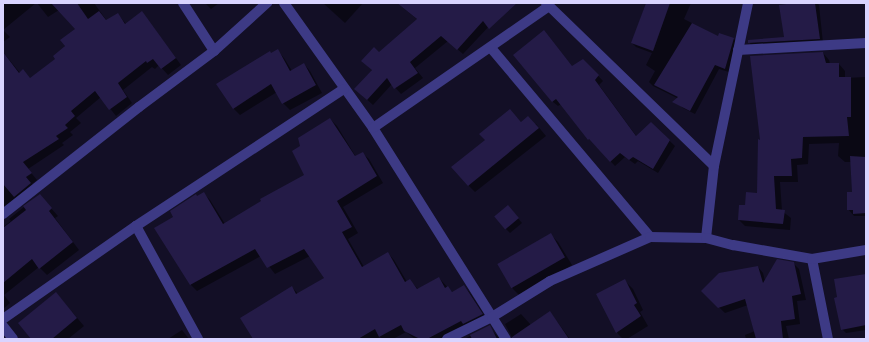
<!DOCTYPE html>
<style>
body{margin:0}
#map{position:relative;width:869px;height:342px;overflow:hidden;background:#130f26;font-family:Overpass,sans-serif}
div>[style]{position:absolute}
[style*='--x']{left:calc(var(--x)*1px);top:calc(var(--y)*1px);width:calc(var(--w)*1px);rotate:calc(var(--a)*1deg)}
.shadow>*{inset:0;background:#0007}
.building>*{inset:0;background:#241b47;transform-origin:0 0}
.minor>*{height:10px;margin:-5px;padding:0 5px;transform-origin:5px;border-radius:5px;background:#3d3a85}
span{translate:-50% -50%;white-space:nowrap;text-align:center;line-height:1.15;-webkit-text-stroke:3px #130f26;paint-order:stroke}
.frame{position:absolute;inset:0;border:4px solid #d9d4ff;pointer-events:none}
</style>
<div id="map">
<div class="shadow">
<i style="clip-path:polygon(3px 3px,36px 3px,3px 30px,10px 37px,3px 42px)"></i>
<i style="clip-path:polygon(37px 3px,94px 3px,107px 21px,118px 14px,126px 24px,142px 12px,181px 65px,168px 75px,159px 65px,155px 69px,152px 67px,123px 90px,132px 103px,116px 116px,101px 97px,76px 118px,81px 123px,70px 132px,73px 135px,62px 143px,64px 145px,28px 169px,37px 180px,32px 184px,37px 190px,3px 212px,3px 52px,20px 73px,31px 79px,56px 59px,76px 29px,59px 10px,48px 17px)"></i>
<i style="clip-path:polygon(205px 3px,219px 3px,211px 9px)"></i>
<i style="clip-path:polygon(323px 3px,363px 3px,345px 23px)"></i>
<i style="clip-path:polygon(397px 3px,474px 3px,492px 23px,463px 54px,448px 41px,415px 68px,423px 78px,401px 94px,392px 84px,373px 105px,361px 94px,379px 54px,418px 20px)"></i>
<i style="clip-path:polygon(646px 3px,691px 3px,684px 19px,719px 37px,734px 39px,738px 43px,729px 72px,719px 69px,695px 114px,683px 108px,679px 104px,679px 99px,653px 86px,649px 82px,655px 71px,646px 65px,652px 53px,636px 47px,632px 43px)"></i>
<i style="clip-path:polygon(800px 3px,817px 3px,819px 5px,823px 43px,753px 47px,749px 42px,785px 38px)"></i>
<i style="clip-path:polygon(278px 51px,284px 58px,292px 71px,304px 64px,310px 71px,322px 93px,290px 110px,283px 103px,277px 92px,240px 115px,233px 108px,272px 54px)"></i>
<i style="clip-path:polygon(823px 53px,829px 60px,830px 64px,839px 64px,845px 71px,845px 78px,866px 77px,866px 216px,854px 216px,848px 209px,853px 193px,851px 162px,845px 162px,838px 156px,839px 143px,809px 144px,808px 164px,797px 165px,798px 182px,780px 182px,782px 211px,791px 218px,790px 230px,745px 226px,739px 220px,746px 207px,758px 194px,762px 141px)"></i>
<i style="clip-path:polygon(514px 55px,573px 67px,588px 65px,603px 81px,599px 85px,637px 137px,651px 123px,675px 146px,658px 173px,638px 161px,635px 164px,625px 157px,615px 166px,589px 139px,561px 104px,558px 106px,553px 102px)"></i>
<i style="clip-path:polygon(510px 110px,522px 123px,536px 124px,546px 136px,475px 192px,468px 185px,486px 141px)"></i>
<i style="clip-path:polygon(330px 119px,337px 126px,356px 157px,362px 153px,369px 159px,383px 183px,343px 207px,358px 233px,348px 239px,364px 267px,388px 253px,394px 260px,407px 282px,410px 281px,418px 289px,439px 278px,452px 292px,464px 286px,470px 293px,488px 321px,452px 339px,415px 339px,406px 332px,393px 339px,382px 339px,380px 337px,376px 339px,254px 339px,292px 287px,298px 294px,325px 278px,310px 256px,275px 274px,261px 256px,197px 291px,191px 285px,156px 229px,175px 217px,204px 194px,210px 200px,225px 224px,305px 176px,302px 146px)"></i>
<i style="clip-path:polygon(39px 195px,58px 216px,55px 218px,79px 250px,47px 275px,39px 267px,4px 295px,10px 303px,3px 309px,3px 227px,11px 221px,9px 219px)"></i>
<i style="clip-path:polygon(512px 211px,522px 223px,510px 233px,506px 229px)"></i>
<i style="clip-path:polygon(550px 234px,558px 242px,572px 265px,521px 297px,513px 289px,499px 265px)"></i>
<i style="clip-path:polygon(793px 263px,799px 269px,806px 300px,797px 301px,800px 324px,786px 326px,789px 339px,746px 339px,745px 335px,755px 331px,748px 305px,725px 313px,702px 291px,758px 267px,763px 273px,765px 281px)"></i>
<i style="clip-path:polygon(866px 275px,866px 330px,846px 333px,842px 329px)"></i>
<i style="clip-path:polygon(626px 282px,633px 289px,643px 310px,640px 312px,648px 326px,627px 339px,623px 339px,618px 334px,597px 294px)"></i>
<i style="clip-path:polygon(56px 293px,84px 326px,68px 339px,32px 339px)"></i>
<i style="clip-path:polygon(550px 312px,570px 339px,513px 339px,505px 324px,521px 314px,531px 325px)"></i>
<i style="clip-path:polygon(489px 327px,500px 339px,464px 339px)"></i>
<i style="clip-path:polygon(182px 330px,189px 339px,168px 339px)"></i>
</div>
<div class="building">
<i style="clip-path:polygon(51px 3px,77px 3px,88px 19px,99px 11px,106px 20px,118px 13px,125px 24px,142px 11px,176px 58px,161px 69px,153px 59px,147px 63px,146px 61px,118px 83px,127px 97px,109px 110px,95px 91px,71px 111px,75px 116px,65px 125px,68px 128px,56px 136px,59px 139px,23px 162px,32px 173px,26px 177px,31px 183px,14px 197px,3px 184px,3px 52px,19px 73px,23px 69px,30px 78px,55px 59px,53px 56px,65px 46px,60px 40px,75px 29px)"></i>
<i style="clip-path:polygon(397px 3px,517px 3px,489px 29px,483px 21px,457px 50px,441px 36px,410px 62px,418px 73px,394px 89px,387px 78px,367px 100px,354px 89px,372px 70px,361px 61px,374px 47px,379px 52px,417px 19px)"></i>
<i style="clip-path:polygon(646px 3px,670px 3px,653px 51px,631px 43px)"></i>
<i style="clip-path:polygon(794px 3px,815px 3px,820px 39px,748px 43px,748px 40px,784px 37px,779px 5px)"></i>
<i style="clip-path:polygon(692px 23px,718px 36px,719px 33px,734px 38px,725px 69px,715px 65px,690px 111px,672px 102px,678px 97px,654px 85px)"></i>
<i style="clip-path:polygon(544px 30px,572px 66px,583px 59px,599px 75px,595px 80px,636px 136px,651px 122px,670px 140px,653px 169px,633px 157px,629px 160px,620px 153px,610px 162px,589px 139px,588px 140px,556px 99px,552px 102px,513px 55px)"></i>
<i style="clip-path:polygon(278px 49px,290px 71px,304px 63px,316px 85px,282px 104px,271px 84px,233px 109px,216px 84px,270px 51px,271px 53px)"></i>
<i style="clip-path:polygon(823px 52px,826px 63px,839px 63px,839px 77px,851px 77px,851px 117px,847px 117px,849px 136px,803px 137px,802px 158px,791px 159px,792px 176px,774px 176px,776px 209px,785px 210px,783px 224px,738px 220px,739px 205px,745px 205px,746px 192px,757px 193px,758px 139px,760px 140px,750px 56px)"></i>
<i style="clip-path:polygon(510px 109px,521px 122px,528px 116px,539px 128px,468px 186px,451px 167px,485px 140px,479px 134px)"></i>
<i style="clip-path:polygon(330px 118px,355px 156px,363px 152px,377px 176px,337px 201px,352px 227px,342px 232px,362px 267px,388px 252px,405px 282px,410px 279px,417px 289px,439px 277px,445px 288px,448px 286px,452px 292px,464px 285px,483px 314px,463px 324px,461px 321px,427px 339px,418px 338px,404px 331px,401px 325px,379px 337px,375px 329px,358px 339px,253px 339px,240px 318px,292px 286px,296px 294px,324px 278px,304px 249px,267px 268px,255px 249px,190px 285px,154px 228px,173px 217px,170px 211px,196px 194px,197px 196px,204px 192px,223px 224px,261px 201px,260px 199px,304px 175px,292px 151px,300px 146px,298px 138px)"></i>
<i style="clip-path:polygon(850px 156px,866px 157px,866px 213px,853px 214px,853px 210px,847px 210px,847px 192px,852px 192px)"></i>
<i style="clip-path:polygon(40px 194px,52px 208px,49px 211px,73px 242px,39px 269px,32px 259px,3px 283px,3px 228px,26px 210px,23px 206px)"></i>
<i style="left:508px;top:205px;width:17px;height:18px;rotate:50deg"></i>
<i style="left:551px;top:233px;width:28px;height:62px;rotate:60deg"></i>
<i style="clip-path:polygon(777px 259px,794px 262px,801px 294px,792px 296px,795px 319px,781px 321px,783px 339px,756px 339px,745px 299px,718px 308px,701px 291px,719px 273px,758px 266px,763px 283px)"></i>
<i style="clip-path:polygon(866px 274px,866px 325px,841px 330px,834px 298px,837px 297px,834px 279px)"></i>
<i style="clip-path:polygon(625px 279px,637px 303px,634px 305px,641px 316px,616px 333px,596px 294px)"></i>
<i style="clip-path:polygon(56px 292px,77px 318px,52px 339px,31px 339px,18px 323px)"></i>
<i style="clip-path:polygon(550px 311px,569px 339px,512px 339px,512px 337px)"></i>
<i style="clip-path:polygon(490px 325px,497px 339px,472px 339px,470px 335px)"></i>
</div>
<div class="minor">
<i style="--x:183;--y:3;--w:57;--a:57.1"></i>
<i style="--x:284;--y:3;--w:153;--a:54.5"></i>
<i style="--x:373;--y:128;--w:249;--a:57.8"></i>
<i style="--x:546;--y:3;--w:234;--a:44.1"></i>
<i style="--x:491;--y:48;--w:247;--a:49.9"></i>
<i style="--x:738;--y:50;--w:128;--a:-3.1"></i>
<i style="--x:373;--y:128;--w:214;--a:-34.7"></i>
<i style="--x:3;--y:214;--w:173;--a:-38.2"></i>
<i style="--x:139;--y:107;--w:94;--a:-36.7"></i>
<i style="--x:214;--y:51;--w:72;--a:-42.2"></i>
<i style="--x:136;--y:226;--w:129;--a:61.2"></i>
<i style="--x:706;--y:238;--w:72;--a:-83.7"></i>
<i style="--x:714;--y:166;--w:167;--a:-78.2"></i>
<i style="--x:812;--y:259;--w:82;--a:78.7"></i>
<i style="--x:3;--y:319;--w:162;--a:-35"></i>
<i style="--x:136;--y:226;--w:249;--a:-33.4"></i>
<i style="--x:3;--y:326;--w:16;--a:52"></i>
<i style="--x:447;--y:339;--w:50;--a:-26.1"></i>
<i style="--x:492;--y:317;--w:68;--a:-31.8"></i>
<i style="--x:550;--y:281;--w:109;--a:-23.7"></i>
<i style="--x:650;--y:237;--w:56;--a:1"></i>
<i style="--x:706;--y:238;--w:28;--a:15"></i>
<i style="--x:733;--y:245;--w:80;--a:10"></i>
<i style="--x:812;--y:259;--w:55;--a:-9.5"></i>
</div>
<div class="frame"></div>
</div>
